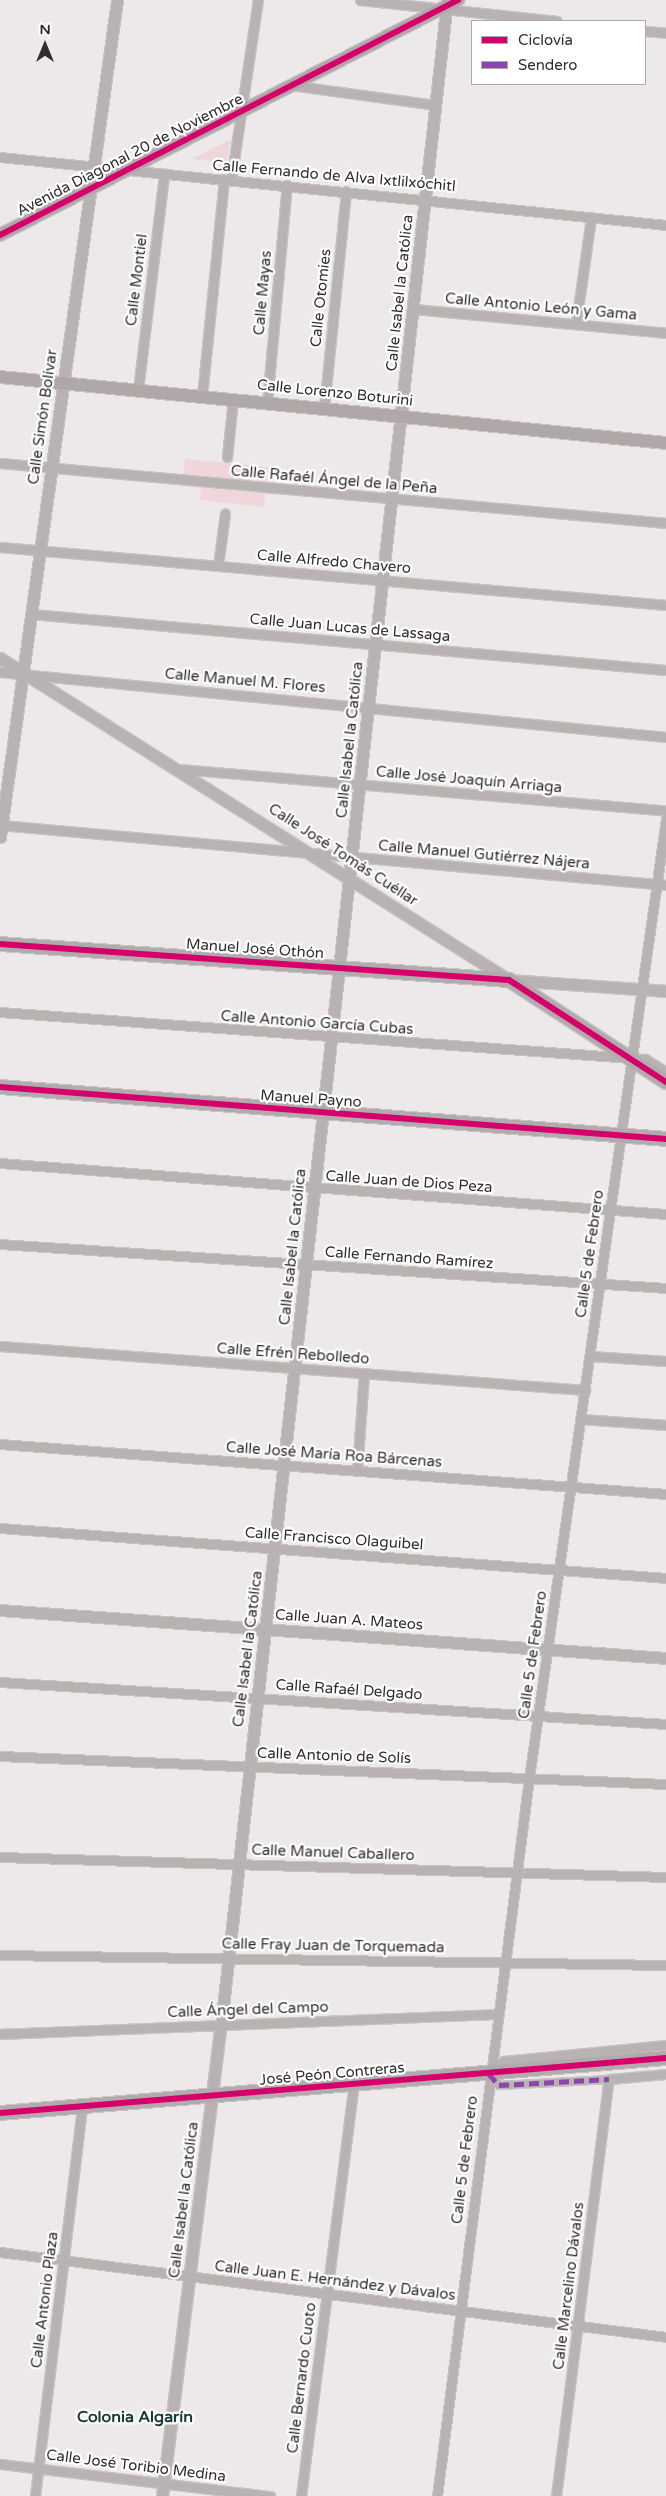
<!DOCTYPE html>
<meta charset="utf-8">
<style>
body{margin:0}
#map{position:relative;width:666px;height:2496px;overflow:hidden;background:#ede8e9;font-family:"Varela Round",sans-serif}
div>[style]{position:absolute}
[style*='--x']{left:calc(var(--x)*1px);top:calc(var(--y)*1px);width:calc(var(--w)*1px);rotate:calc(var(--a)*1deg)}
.green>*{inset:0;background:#eed6da}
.roads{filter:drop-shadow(1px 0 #c6c3c4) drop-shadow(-1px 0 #c6c3c4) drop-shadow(0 1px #c6c3c4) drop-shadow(0 -1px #c6c3c4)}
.pedestrian>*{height:7px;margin:-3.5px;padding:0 3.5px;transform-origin:3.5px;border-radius:3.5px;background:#b9b2b3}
.minor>*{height:9px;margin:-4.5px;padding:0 4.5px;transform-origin:4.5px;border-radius:4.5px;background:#b9b2b3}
.tertiary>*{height:11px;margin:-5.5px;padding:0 5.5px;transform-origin:5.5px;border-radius:5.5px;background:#b9b2b3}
.secondary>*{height:12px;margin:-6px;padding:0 6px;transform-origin:6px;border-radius:6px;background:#b0a7a9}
.primary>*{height:14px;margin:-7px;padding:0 7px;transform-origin:7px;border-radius:7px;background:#b2abad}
.quiet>*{height:5px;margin-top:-2.5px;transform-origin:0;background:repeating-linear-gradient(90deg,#8e44ad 0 10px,transparent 0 15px)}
.cycleway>*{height:6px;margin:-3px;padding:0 3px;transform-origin:3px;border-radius:3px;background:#d6006c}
span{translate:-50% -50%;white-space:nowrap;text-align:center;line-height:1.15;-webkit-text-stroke:4.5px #fff;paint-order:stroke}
.street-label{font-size:15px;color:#302d2e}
.neighbourhood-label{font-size:16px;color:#193b38;font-weight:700}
.legend{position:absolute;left:471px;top:20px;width:175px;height:65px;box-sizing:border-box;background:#fff;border:1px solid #acabab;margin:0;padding:6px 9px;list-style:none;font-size:15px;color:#302d2e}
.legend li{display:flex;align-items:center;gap:10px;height:25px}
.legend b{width:25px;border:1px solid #acabab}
.north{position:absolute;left:20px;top:20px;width:50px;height:50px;-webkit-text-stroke:4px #fff;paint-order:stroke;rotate:0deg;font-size:14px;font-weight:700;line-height:20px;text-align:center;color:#302d2e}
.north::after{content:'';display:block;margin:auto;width:18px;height:22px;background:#302d2e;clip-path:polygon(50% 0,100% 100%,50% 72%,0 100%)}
</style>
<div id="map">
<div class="green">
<i style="clip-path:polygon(231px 139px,227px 163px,192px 159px)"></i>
<i style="clip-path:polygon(185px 459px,268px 467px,267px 483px,278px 485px,277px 495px,265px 494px,264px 507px,200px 500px,201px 488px,182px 486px)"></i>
</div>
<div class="roads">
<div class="pedestrian">
<i style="--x:490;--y:2075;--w:13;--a:48"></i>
<i style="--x:499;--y:2085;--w:110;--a:-3.1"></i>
</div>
<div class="minor">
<i style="--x:360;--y:0;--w:198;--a:6.1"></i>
<i style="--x:645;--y:31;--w:21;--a:5"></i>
<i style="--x:297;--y:86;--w:140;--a:7.8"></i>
<i style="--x:0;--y:157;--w:669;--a:5.83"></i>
<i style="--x:231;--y:180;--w:182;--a:-81.5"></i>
<i style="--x:413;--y:309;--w:254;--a:5.4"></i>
<i style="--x:576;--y:323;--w:107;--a:-81.9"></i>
<i style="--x:138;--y:390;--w:218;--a:-83.1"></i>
<i style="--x:202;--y:396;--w:218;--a:-84.2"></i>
<i style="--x:267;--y:403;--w:219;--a:-84.8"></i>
<i style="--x:324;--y:408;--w:218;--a:-84.2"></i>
<i style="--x:227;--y:457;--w:58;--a:-84.1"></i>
<i style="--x:0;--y:463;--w:669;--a:5.15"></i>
<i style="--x:0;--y:547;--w:669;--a:4.98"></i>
<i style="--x:218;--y:566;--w:53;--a:-82.5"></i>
<i style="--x:31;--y:614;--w:637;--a:5.04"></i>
<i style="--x:0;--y:672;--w:669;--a:5.57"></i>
<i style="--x:180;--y:769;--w:488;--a:4.9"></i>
<i style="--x:0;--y:825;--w:669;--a:5.15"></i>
<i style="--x:0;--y:1012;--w:647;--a:4.17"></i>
<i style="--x:645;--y:1059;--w:25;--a:32"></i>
<i style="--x:0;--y:1163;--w:668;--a:4.38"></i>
<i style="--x:0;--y:1244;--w:667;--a:3.78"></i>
<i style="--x:0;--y:1346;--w:587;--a:4.3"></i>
<i style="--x:590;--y:1356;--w:76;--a:3.8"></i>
<i style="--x:581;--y:1419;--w:85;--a:4"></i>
<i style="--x:0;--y:1444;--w:668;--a:4.29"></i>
<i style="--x:357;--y:1471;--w:98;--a:-85.9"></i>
<i style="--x:0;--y:1528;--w:668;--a:4.29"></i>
<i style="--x:0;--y:1682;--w:667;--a:3.61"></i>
<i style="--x:0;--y:1756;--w:667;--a:2.41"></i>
<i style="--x:0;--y:1857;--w:666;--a:1.72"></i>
<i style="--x:0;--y:1955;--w:666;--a:0.86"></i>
<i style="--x:0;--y:2034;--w:497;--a:-2.3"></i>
<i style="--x:492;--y:2072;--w:16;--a:-43"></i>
<i style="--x:504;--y:2061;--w:163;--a:-5.6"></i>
<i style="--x:0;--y:2252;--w:671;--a:7.27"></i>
<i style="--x:0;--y:2464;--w:272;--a:6.8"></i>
<i style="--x:35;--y:2496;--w:392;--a:-83.1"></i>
<i style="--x:301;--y:2496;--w:414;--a:-82.7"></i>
<i style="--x:437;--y:2496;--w:724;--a:-82.7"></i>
<i style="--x:529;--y:1778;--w:969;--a:-81.87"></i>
<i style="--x:556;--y:2496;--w:420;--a:-82.8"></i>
<i style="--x:609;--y:2079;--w:57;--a:-5"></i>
</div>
<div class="tertiary">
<i style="--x:0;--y:658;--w:602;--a:32.32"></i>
<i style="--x:509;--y:980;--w:157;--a:4"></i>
<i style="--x:0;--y:837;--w:845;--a:-82.04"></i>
<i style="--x:0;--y:1610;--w:668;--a:4.12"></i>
<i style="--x:162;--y:2496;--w:475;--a:-82.9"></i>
<i style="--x:221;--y:2025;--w:2038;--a:-83.63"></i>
</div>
<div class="secondary">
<i style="--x:0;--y:235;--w:515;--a:-27.16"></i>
<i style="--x:0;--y:377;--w:669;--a:5.66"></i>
</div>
<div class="primary">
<i style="--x:0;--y:944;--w:510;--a:4.05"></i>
<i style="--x:509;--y:980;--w:187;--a:33"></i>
<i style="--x:0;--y:1087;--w:668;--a:4.46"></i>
<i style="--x:0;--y:2113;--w:668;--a:-4.72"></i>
</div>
</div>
<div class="quiet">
<i style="--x:489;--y:2074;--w:15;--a:48"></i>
<i style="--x:499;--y:2085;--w:110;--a:-3.1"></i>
</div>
<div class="cycleway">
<i style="--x:0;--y:235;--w:515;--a:-27.16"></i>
<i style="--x:0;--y:944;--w:510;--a:4.05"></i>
<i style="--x:509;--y:980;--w:187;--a:33"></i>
<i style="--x:0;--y:1087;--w:668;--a:4.46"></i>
<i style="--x:0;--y:2113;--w:668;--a:-4.72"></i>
</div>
<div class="street-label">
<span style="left:130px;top:155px;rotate:-27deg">Avenida Diagonal 20 de Noviembre</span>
<span style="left:334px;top:176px;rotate:5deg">Calle Fernando de Alva Ixtlilxóchitl</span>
<span style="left:137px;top:280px;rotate:-83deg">Calle Montiel</span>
<span style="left:263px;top:293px;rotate:-85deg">Calle Mayas</span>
<span style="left:400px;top:293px;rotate:-84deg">Calle Isabel la Católica</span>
<span style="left:321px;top:298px;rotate:-84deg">Calle Otomies</span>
<span style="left:541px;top:307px;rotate:5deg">Calle Antonio León y Gama</span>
<span style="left:335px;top:393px;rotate:6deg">Calle Lorenzo Boturini</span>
<span style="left:43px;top:417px;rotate:-82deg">Calle Simón Bolívar</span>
<span style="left:334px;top:480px;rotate:5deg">Calle Rafaél Ángel de la Peña</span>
<span style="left:334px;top:562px;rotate:5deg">Calle Alfredo Chavero</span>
<span style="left:350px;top:628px;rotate:5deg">Calle Juan Lucas de Lassaga</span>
<span style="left:245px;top:681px;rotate:5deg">Calle Manuel M. Flores</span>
<span style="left:350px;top:740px;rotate:-84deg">Calle Isabel la Católica</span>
<span style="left:469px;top:780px;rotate:5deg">Calle José Joaquín Arriaga</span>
<span style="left:343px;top:855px;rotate:33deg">Calle José Tomás Cuéllar</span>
<span style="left:484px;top:855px;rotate:5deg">Calle Manuel Gutiérrez Nájera</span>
<span style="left:255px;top:949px;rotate:4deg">Manuel José Othón</span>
<span style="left:317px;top:1023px;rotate:4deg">Calle Antonio García Cubas</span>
<span style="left:311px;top:1099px;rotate:4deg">Manuel Payno</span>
<span style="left:409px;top:1182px;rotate:4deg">Calle Juan de Dios Peza</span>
<span style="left:293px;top:1247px;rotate:-84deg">Calle Isabel la Católica</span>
<span style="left:590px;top:1254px;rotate:-82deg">Calle 5 de Febrero</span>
<span style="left:409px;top:1258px;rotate:4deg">Calle Fernando Ramírez</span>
<span style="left:293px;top:1354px;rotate:4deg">Calle Efrén Rebolledo</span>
<span style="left:334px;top:1455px;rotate:4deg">Calle José María Roa Bárcenas</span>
<span style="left:334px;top:1539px;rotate:4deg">Calle Francisco Olaguibel</span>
<span style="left:349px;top:1620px;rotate:4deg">Calle Juan A. Mateos</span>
<span style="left:248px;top:1649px;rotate:-83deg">Calle Isabel la Católica</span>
<span style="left:533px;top:1655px;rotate:-82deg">Calle 5 de Febrero</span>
<span style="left:349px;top:1690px;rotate:4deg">Calle Rafaél Delgado</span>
<span style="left:334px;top:1756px;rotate:2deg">Calle Antonio de Solís</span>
<span style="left:333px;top:1853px;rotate:2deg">Calle Manuel Caballero</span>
<span style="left:333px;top:1946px;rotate:1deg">Calle Fray Juan de Torquemada</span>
<span style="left:248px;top:2010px;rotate:-2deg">Calle Ángel del Campo</span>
<span style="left:332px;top:2074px;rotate:-5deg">José Peón Contreras</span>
<span style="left:465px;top:2160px;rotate:-83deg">Calle 5 de Febrero</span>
<span style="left:184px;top:2200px;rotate:-83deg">Calle Isabel la Católica</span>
<span style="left:335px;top:2281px;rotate:7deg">Calle Juan E. Hernández y Dávalos</span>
<span style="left:569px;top:2286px;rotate:-83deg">Calle Marcelino Dávalos</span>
<span style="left:45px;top:2300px;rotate:-83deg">Calle Antonio Plaza</span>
<span style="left:302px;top:2378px;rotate:-83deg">Calle Bernardo Cuoto</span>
<span style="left:136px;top:2466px;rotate:7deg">Calle José Toribio Medina</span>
</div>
<div class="neighbourhood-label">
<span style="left:135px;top:2417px">Colonia Algarín</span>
</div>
<ul class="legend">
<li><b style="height:6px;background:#d6006c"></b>Ciclovía</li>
<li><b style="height:6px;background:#8e44ad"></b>Sendero</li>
</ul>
<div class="north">N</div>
</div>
